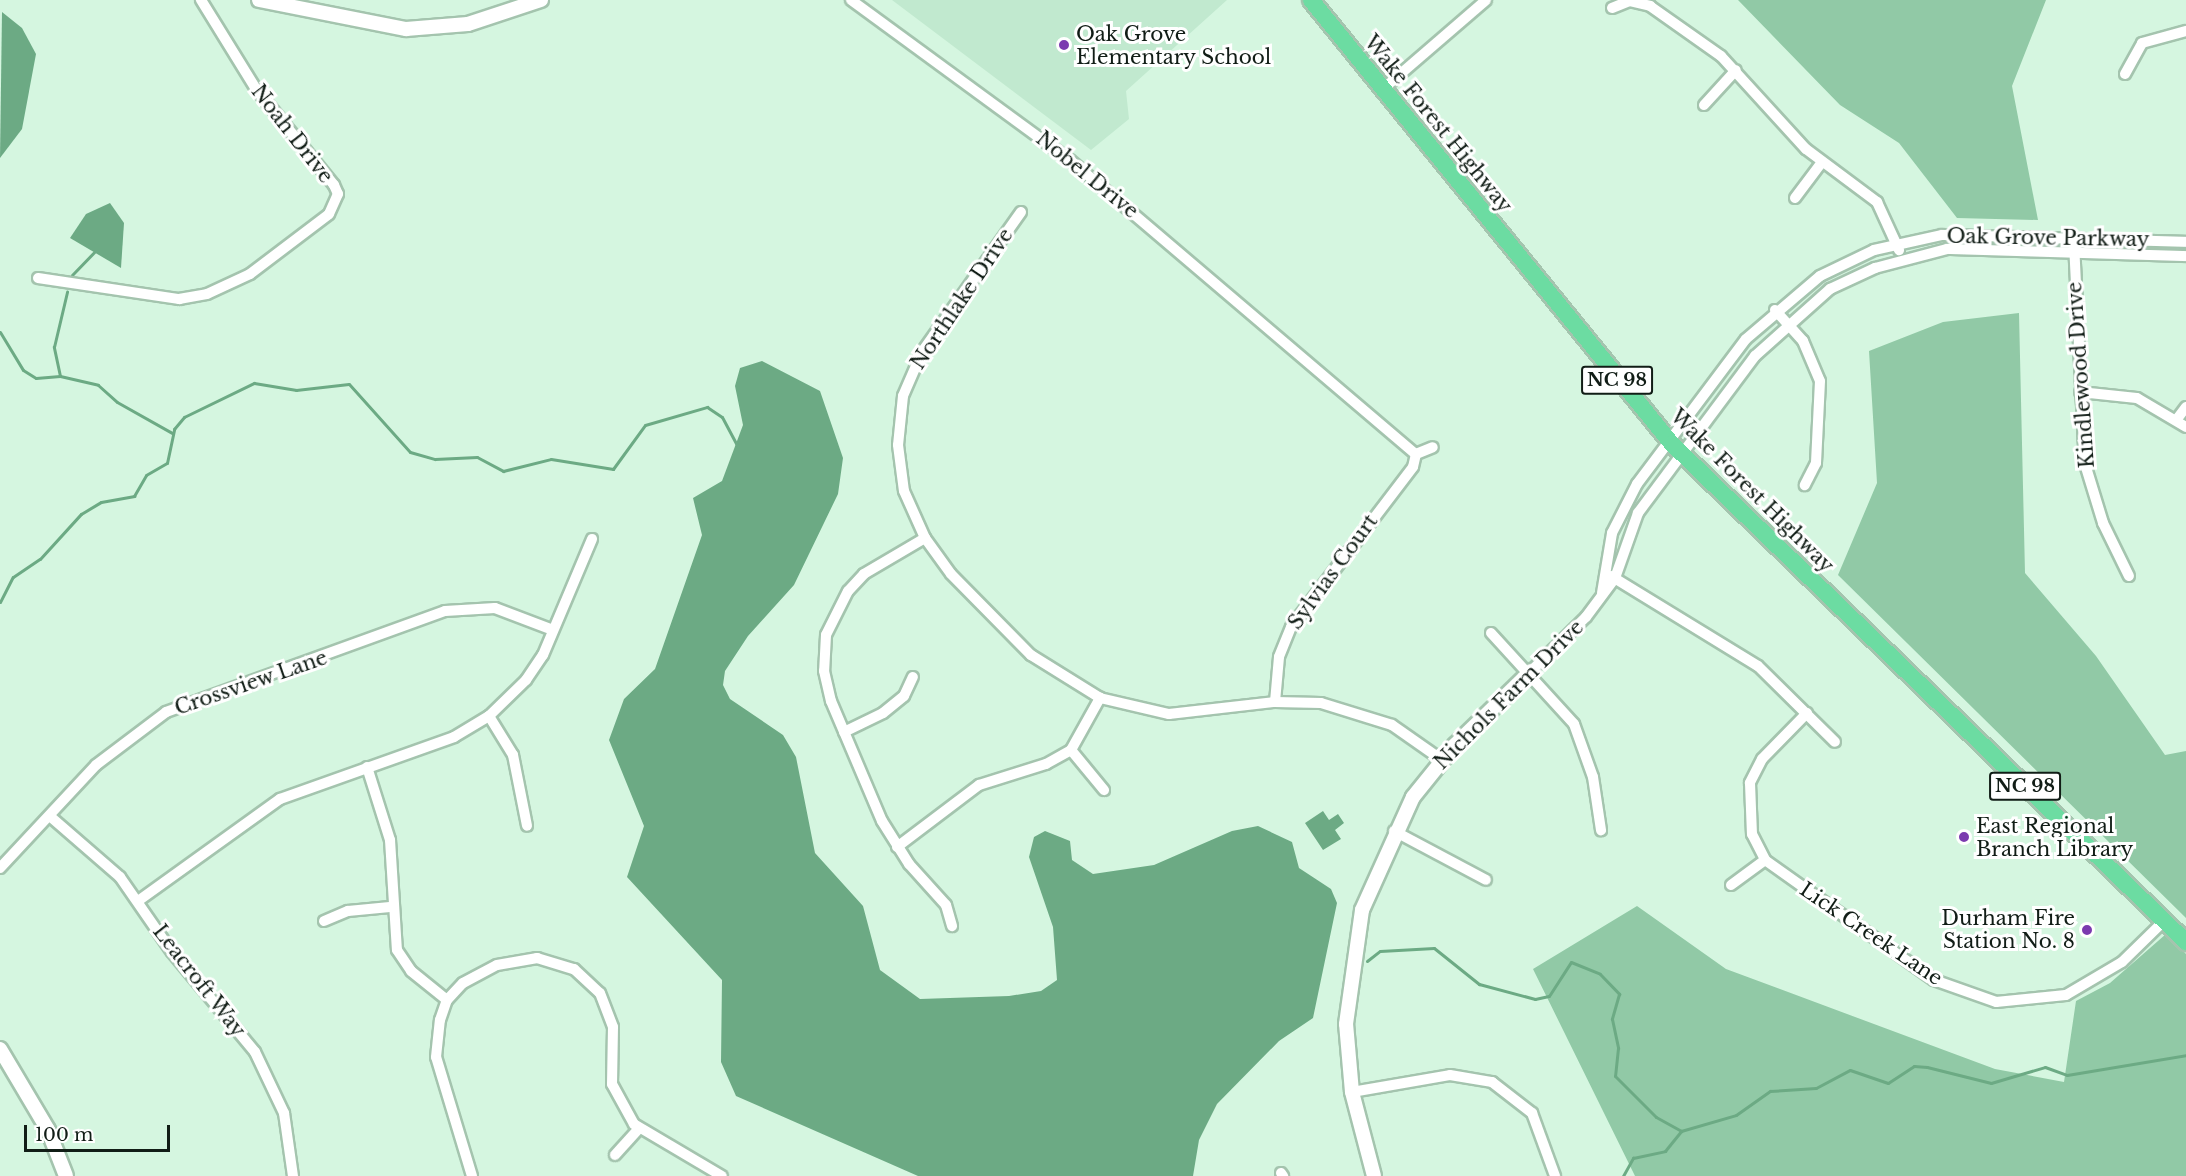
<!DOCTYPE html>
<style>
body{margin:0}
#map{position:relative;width:2186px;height:1176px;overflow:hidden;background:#d5f6e0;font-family:"Libre Baskerville",serif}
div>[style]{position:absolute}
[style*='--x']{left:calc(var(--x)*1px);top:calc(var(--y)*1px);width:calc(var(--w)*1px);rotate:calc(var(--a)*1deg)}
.built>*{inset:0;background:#c1e9cf}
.green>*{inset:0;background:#91c9a6}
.water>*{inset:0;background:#6caa84}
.stream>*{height:3px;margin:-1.5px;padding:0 1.5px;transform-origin:1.5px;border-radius:1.5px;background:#6caa84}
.roads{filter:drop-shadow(2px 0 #a4c4ae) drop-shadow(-2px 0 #a4c4ae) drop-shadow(0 2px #a4c4ae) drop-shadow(0 -2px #a4c4ae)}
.minor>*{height:10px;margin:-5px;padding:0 5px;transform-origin:5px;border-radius:5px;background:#fff}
.tertiary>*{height:14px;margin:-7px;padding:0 7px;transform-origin:7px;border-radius:7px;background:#fff}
.trunk>*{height:16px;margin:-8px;padding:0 8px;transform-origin:8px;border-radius:8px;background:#6cdca2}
.dots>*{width:16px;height:16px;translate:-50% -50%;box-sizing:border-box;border:3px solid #fff;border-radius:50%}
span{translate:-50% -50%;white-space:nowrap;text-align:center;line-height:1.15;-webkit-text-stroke:6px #fff;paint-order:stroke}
.shield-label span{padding:2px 4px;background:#fff;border:2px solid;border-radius:4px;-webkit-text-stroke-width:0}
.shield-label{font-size:18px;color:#111d16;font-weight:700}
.poi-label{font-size:20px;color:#111d16}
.left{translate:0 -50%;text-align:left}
.right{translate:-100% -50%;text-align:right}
.street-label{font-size:20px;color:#111d16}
.scale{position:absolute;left:24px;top:1125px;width:146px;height:27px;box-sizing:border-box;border:3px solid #111d16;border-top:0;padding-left:8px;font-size:18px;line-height:21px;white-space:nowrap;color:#111d16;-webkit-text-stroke:4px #fff;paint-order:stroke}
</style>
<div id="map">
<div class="built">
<i style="clip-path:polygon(892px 0,1227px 0,1126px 91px,1129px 119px,1091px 150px)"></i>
</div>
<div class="green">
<i style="clip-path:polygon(1738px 0,2046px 0,2012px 86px,2038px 220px,1957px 218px,1899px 143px,1840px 105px)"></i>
<i style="clip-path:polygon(2019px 313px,2025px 573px,2096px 656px,2165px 755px,2186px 751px,2186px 918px,1838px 575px,1877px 483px,1869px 351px,1943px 322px)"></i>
<i style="clip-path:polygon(1637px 906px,1726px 969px,1995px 1069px,2064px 1082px,2076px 1001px,2110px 983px,2166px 934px,2186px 954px,2186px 1176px,1635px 1176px,1533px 969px)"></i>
</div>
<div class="water">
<i style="clip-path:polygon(2px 12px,22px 28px,36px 54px,22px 129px,0 158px)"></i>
<i style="clip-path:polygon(110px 203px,124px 223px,121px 268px,70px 238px,86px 214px)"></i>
<i style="clip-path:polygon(762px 361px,820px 391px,843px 458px,838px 494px,794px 585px,748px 636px,725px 671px,723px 685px,730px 699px,783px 735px,796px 757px,815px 853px,863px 906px,880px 970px,920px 999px,1009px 996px,1041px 991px,1057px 980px,1053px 927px,1029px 857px,1034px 837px,1045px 831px,1070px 841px,1072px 860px,1093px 874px,1154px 865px,1232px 831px,1258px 826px,1292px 842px,1299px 868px,1331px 889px,1337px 903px,1313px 1018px,1279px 1041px,1217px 1104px,1199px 1140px,1193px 1176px,918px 1176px,736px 1096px,721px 1062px,722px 980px,627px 877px,644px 826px,609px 740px,624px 699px,655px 669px,702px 535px,693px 498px,722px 481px,743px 425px,735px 386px,740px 368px)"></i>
<i style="clip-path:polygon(1323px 811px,1329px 820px,1338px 814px,1344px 823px,1335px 830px,1341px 839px,1323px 850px,1305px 823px)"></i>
</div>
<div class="stream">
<i style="--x:72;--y:275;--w:32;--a:-46"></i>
<i style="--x:0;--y:332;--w:44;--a:58.8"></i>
<i style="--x:23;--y:370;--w:15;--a:32"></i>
<i style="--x:36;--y:378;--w:24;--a:-5"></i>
<i style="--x:60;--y:376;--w:39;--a:13"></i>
<i style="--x:98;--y:385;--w:25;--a:42"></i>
<i style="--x:117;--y:402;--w:63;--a:29.4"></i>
<i style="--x:60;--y:376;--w:30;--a:-102"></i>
<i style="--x:54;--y:347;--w:57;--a:-76.7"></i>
<i style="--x:0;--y:602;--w:28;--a:-63"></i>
<i style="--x:13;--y:577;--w:32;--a:-34"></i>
<i style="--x:40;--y:559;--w:61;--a:-47.7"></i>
<i style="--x:81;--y:514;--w:23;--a:-31"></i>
<i style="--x:101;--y:502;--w:34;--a:-10"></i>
<i style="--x:134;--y:496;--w:24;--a:-60"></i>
<i style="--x:146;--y:475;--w:24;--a:-30"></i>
<i style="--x:167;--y:463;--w:35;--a:-78"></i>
<i style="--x:174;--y:429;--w:16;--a:-50"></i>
<i style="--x:184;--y:417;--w:78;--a:-25.9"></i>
<i style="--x:254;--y:383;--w:43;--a:9.5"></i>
<i style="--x:296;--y:390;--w:53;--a:-6.5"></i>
<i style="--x:349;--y:384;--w:91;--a:48.1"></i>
<i style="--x:410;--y:452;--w:26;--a:16"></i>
<i style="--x:435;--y:459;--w:42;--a:-2.7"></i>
<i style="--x:477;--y:457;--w:30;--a:28"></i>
<i style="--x:503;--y:471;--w:49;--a:-14"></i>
<i style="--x:551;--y:459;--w:63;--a:9.2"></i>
<i style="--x:613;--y:469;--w:54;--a:-54"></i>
<i style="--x:645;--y:425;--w:65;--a:-16.2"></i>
<i style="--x:707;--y:407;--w:18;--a:34"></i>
<i style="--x:722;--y:417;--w:34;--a:62"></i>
<i style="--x:1367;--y:961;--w:16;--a:-38"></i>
<i style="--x:1380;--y:951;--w:54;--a:-3.2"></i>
<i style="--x:1434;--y:948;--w:58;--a:38.7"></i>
<i style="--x:1479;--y:984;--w:58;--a:15"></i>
<i style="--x:1535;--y:999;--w:14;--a:-12"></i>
<i style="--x:1549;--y:996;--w:40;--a:-57.1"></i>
<i style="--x:1571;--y:962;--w:31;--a:22"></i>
<i style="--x:1600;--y:974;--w:28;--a:46"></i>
<i style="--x:1619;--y:994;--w:26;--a:106"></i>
<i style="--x:1612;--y:1019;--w:30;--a:78"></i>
<i style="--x:1618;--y:1048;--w:28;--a:96"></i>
<i style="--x:1615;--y:1076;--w:58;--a:45"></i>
<i style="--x:1656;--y:1117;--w:29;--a:29"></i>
<i style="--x:1681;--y:1131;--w:57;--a:-16.2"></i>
<i style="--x:1736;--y:1115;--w:42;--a:-35.2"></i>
<i style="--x:1770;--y:1091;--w:46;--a:-3.7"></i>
<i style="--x:1816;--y:1088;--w:38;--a:-28"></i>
<i style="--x:1850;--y:1070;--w:40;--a:18.9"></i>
<i style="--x:1888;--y:1083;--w:31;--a:-33"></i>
<i style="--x:1914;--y:1066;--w:13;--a:4"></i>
<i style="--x:1927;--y:1067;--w:66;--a:14"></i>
<i style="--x:1991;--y:1083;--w:56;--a:-16.5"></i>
<i style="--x:2045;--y:1067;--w:23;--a:20"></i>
<i style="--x:2067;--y:1075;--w:121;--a:-9.5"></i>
<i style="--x:1623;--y:1176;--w:21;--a:-61"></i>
<i style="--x:1633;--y:1158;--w:33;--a:-12"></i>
<i style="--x:1665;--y:1151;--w:26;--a:-51"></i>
</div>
<div class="roads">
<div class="minor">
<i style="--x:851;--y:0;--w:271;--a:36.2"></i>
<i style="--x:1070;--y:160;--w:454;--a:40.4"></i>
<i style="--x:1416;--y:454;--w:13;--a:103"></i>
<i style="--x:1413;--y:467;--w:201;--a:127.3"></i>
<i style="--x:1291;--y:627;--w:32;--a:112"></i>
<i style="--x:1279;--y:657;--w:45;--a:95.1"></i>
<i style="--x:1612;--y:8;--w:18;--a:-22"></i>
<i style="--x:1629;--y:1;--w:22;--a:13"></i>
<i style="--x:1650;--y:6;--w:87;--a:35.2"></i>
<i style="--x:1721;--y:56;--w:126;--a:47.6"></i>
<i style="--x:1806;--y:149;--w:89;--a:36.7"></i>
<i style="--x:1877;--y:202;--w:53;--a:65.4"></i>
<i style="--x:2125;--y:74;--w:35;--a:-61"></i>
<i style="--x:2142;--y:43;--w:46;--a:-15.3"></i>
<i style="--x:1383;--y:89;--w:136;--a:-40.8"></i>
<i style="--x:1704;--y:105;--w:47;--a:-47.6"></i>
<i style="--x:1795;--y:198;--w:45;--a:-53.1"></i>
<i style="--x:1021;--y:212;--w:171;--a:125.3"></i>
<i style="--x:922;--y:352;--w:48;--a:113.4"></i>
<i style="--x:903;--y:396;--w:49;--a:95.8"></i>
<i style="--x:898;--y:445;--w:46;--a:82.6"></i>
<i style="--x:904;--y:491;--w:51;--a:65.9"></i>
<i style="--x:925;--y:538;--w:44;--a:54.2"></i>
<i style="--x:951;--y:574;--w:114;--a:45.4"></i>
<i style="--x:1031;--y:655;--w:81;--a:31.9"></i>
<i style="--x:1100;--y:698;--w:71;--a:13.1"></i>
<i style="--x:1169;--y:714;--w:107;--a:-6.5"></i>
<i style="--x:1275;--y:702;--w:46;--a:1.2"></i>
<i style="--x:1321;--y:703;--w:74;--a:17.2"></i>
<i style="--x:1392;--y:725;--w:61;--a:35"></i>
<i style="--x:2074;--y:243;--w:221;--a:87.2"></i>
<i style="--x:2085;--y:464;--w:62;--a:73"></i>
<i style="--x:2103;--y:523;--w:59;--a:63.9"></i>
<i style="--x:38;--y:278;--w:143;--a:8.5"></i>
<i style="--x:179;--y:299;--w:28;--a:-10"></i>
<i style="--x:207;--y:294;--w:47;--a:-24.9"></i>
<i style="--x:250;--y:274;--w:99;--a:-37.2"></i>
<i style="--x:329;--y:214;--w:22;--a:-66"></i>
<i style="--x:338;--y:194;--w:10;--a:-114"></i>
<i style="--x:334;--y:185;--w:124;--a:-129.1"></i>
<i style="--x:256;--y:89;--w:105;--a:-121.7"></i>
<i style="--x:1775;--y:310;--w:42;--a:47.9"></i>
<i style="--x:1803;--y:341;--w:43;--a:67"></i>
<i style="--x:1820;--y:381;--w:82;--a:92.8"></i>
<i style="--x:1816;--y:463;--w:25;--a:117"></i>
<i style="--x:2080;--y:392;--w:57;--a:6"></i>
<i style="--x:2137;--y:398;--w:57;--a:30.6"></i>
<i style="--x:2177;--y:419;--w:15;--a:-53"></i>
<i style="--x:1416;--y:454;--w:18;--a:-22"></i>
<i style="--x:925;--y:538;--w:71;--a:149.5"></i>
<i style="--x:864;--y:574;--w:23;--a:133"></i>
<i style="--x:848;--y:591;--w:49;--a:116.6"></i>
<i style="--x:826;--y:635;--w:36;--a:93"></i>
<i style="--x:824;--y:671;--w:31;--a:77"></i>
<i style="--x:831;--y:701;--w:130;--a:67"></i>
<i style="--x:882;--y:821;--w:51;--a:57.9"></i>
<i style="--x:909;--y:864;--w:55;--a:47.9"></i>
<i style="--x:946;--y:905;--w:22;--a:74"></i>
<i style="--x:1611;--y:576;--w:172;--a:31.5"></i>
<i style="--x:1758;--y:666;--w:108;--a:44.6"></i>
<i style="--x:1602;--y:593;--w:61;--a:-80.5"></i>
<i style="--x:1612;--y:533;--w:55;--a:-63"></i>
<i style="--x:1637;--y:484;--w:181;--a:-53.1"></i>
<i style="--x:1746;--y:339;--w:97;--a:-40.4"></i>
<i style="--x:1820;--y:276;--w:60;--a:-25.7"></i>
<i style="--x:1874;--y:250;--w:70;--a:-12.4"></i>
<i style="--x:1942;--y:235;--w:244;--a:1.6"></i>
<i style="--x:1491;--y:633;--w:123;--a:47.6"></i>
<i style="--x:1574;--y:724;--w:56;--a:70.3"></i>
<i style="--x:1593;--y:777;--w:54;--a:81.4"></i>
<i style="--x:1531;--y:671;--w:77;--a:-44.5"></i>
<i style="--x:1586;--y:617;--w:49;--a:-53.4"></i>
<i style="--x:1615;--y:578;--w:69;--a:-70.5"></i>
<i style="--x:1638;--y:513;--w:196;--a:-53.3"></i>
<i style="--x:1755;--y:356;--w:101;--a:-41.8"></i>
<i style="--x:1830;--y:289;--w:50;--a:-25"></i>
<i style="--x:1875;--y:268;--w:74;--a:-14.8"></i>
<i style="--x:1947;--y:249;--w:239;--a:1.7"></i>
<i style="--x:1807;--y:713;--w:64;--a:134.4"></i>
<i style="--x:1762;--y:759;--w:27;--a:117"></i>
<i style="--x:1750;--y:783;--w:51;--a:87.8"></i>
<i style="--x:1752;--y:834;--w:29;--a:63"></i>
<i style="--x:1765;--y:860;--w:207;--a:35.4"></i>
<i style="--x:1934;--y:980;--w:66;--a:19.5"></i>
<i style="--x:1996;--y:1002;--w:70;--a:-5.7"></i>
<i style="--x:2066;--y:995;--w:65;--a:-30.5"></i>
<i style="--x:2122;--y:962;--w:59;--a:-44.3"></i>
<i style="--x:489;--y:716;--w:46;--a:58.4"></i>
<i style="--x:513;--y:755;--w:72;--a:78.8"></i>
<i style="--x:844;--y:732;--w:43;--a:-26"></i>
<i style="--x:883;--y:713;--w:27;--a:-39"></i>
<i style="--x:904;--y:696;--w:21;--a:-65"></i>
<i style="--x:1071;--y:750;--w:52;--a:50.5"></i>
<i style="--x:367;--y:767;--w:77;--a:72.5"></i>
<i style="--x:390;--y:840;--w:110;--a:86.4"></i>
<i style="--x:397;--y:950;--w:25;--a:56"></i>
<i style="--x:411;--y:971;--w:46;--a:38.9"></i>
<i style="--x:52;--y:818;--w:90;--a:40.9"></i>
<i style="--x:120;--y:877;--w:91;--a:55.3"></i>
<i style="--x:172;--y:952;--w:130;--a:50.3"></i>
<i style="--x:255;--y:1052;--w:68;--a:64.6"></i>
<i style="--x:284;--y:1113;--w:64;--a:81.9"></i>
<i style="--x:1394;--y:831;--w:104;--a:28"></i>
<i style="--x:897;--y:847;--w:103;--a:-37.1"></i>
<i style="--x:979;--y:785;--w:70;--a:-17.4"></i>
<i style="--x:1046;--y:764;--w:29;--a:-29"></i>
<i style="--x:1071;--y:750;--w:60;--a:-60.9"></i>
<i style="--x:0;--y:868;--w:141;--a:-47"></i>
<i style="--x:96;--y:765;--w:88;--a:-37.1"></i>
<i style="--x:166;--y:712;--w:297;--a:-19.9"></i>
<i style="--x:445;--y:611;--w:50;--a:-3.4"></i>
<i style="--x:495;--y:608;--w:62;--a:20.8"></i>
<i style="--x:1731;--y:885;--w:42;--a:-36.3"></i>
<i style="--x:138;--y:901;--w:175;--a:-35.7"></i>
<i style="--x:280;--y:799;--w:185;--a:-19.6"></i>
<i style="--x:454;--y:737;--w:41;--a:-31"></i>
<i style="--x:489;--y:716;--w:52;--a:-44.2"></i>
<i style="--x:526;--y:680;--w:30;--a:-56"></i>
<i style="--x:543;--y:655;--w:126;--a:-67.1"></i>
<i style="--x:324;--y:921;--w:26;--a:-23"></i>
<i style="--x:348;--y:911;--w:42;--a:-5.4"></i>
<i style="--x:1352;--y:1092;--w:99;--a:-9.8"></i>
<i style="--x:1450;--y:1075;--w:43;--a:9.5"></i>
<i style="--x:1492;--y:1082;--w:51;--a:37.8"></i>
<i style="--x:1532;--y:1113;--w:67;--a:69.9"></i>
<i style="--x:615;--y:1155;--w:36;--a:-48"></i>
<i style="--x:1281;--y:1173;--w:4;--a:56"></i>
<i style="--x:472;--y:1176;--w:124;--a:-106.8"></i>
<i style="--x:436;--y:1057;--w:37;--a:-84"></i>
<i style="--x:440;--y:1020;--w:21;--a:-71"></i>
<i style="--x:447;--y:1000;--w:23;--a:-47"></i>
<i style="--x:463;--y:983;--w:38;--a:-28"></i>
<i style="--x:497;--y:965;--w:41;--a:-9.9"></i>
<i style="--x:537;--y:958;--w:39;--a:17"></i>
<i style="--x:574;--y:969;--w:35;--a:43"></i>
<i style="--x:600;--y:993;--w:36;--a:69"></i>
<i style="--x:613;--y:1027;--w:57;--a:91"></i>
<i style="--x:612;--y:1084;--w:46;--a:61.2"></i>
<i style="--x:634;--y:1124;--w:102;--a:30.6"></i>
</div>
<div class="tertiary">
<i style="--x:259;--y:0;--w:150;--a:11.2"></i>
<i style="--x:406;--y:29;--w:62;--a:-4.6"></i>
<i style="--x:468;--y:24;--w:77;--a:-18.2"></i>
<i style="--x:0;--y:1049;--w:94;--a:59.3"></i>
<i style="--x:48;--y:1130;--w:49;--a:68.6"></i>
<i style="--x:1374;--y:1176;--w:87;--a:-104.7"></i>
<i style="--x:1352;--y:1092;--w:68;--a:-95"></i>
<i style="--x:1346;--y:1024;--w:115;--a:-82"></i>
<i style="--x:1362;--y:910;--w:124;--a:-65.7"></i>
<i style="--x:1413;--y:797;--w:67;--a:-51.1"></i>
<i style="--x:1455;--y:745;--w:106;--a:-44.2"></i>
</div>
<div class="trunk">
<i style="--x:1311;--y:0;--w:572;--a:50.89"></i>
<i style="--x:1672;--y:444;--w:716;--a:44.09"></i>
</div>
</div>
<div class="dots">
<i style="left:1064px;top:45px;background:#7b3aaf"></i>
<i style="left:1964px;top:837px;background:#7b3aaf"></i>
<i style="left:2087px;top:930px;background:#7b3aaf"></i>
</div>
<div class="shield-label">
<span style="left:1617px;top:380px">NC 98</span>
<span style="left:2025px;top:786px">NC 98</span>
</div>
<div class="poi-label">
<span class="left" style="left:1076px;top:46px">Oak Grove<br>Elementary School</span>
<span class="left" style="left:1976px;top:838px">East Regional<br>Branch Library</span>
<span class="right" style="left:2075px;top:930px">Durham Fire<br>Station No. 8</span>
</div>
<div class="street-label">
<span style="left:1438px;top:124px;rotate:51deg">Wake Forest Highway</span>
<span style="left:292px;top:134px;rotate:52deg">Noah Drive</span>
<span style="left:1087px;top:175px;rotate:39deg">Nobel Drive</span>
<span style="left:2048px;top:238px;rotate:1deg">Oak Grove Parkway</span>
<span style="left:962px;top:299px;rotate:-56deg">Northlake Drive</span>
<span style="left:2081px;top:375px;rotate:-94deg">Kindlewood Drive</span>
<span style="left:1752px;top:491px;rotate:45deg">Wake Forest Highway</span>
<span style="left:1333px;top:572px;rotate:-54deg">Sylvias Court</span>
<span style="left:251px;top:683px;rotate:-19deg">Crossview Lane</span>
<span style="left:1509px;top:695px;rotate:-45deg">Nichols Farm Drive</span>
<span style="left:1871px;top:934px;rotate:34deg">Lick Creek Lane</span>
<span style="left:199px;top:981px;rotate:52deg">Leacroft Way</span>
</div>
<div class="scale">100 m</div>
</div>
